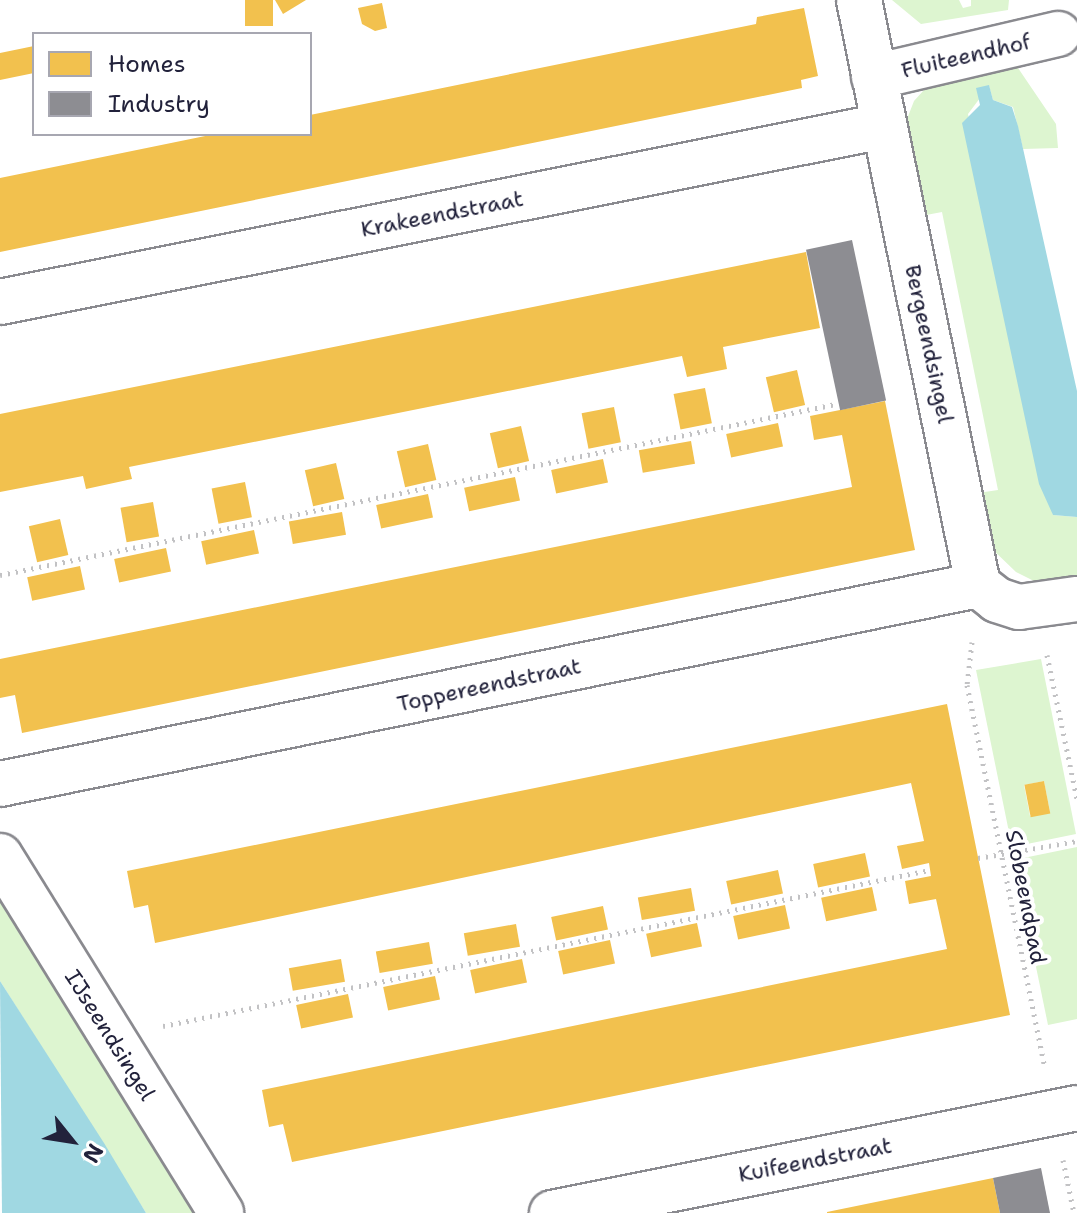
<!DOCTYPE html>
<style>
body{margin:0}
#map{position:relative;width:1077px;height:1213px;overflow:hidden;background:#fff;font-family:"Shantell Sans",sans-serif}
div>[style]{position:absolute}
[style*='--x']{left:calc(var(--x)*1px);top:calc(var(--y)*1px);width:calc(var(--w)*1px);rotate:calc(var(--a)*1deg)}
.green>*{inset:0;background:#ddf5d0}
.water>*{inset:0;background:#a0d8e2}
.homes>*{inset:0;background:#f2c14e;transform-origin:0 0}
.industry>*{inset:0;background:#8d8d92;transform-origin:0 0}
.path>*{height:5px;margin-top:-2.5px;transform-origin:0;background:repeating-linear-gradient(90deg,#c2c2c4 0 2px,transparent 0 8px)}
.roads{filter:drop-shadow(2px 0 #8a8a8f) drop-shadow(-2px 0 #8a8a8f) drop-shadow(0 2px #8a8a8f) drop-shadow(0 -2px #8a8a8f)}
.minor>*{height:44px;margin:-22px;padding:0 22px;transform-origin:22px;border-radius:22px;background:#fff}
span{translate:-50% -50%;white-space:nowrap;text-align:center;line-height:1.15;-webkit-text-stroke:8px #fff;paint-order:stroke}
.street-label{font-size:22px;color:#22223b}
.legend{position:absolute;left:32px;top:32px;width:280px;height:104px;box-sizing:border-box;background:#fff;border:2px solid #a7a7b1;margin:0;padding:10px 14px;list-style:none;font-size:24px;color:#22223b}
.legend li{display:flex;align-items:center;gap:16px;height:40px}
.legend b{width:40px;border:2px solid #a7a7b1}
.north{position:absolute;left:32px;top:1101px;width:80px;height:80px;-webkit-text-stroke:6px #fff;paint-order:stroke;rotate:120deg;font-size:22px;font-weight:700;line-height:32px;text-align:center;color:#22223b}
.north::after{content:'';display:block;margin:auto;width:28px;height:36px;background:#22223b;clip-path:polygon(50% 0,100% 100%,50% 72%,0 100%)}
</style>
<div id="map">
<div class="green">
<i style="clip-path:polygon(892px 0,959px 0,963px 8px,971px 6px,971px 0,1009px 0,1008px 10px,921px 24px)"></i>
<i style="clip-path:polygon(1014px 62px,1056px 124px,1058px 148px,1023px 149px,1013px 107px,993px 100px,989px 86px,968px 114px,1053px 515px,1077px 517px,1077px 579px,1058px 582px,1036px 582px,1016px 572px,990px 547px,978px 493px,998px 490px,942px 212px,921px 216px,907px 143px,907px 119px,914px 101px,933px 80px)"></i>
<i style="clip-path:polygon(evenodd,1041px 659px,1076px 834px,1012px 847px,976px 670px,1041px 659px,1044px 781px,1050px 812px,1030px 816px,1024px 785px,1044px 781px)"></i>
<i style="clip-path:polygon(1077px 847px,1077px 1019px,1048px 1025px,1014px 860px)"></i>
<i style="clip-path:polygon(0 893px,200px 1213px,146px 1213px,0 981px)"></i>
</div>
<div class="water">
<i style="clip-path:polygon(989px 85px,993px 100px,1012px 107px,1018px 126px,1077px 391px,1077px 517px,1053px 515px,1039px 484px,962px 123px,980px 105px,976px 88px)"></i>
<i style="clip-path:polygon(0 981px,104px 1143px,146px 1213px,2px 1213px)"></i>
</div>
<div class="homes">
<i style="left:245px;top:0;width:28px;height:26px"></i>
<i style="clip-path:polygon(275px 0,306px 0,283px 14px)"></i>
<i style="clip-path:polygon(382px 3px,387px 28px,375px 31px,362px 24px,358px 8px)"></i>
<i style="clip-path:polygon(804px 8px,818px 76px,801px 80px,802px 88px,0 252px,0 178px,215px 134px,310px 134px,310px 115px,756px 24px,757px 17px)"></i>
<i style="clip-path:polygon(34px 46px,34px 73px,0 80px,0 53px)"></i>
<i style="clip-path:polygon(806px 252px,820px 328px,723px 347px,727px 369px,687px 377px,682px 356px,129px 467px,132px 479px,86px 489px,83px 476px,0 492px,0 414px)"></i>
<i style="left:797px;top:370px;width:36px;height:32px;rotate:77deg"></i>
<i style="left:705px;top:388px;width:36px;height:32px;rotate:79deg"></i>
<i style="clip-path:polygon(885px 401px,915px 550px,22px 733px,15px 695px,0 698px,0 659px,852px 487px,842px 435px,814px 440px,810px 416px)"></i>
<i style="left:614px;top:407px;width:36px;height:33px;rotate:79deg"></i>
<i style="left:778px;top:423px;width:24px;height:53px;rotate:78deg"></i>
<i style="left:521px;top:426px;width:36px;height:32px;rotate:77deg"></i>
<i style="left:691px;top:441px;width:23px;height:53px;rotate:80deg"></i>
<i style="left:428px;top:444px;width:37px;height:32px;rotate:77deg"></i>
<i style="left:603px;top:459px;width:24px;height:53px;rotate:78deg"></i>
<i style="left:336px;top:463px;width:37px;height:32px;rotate:77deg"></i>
<i style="left:515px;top:477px;width:24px;height:52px;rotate:78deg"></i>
<i style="left:245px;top:482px;width:36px;height:34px;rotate:79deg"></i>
<i style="left:428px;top:494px;width:24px;height:53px;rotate:78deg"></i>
<i style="left:153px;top:502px;width:35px;height:33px;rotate:80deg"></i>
<i style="left:342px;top:512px;width:23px;height:54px;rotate:80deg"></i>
<i style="left:60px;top:519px;width:37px;height:32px;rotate:77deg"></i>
<i style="left:254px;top:530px;width:24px;height:54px;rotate:78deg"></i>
<i style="left:166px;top:548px;width:24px;height:53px;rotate:78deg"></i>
<i style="left:80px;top:566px;width:24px;height:54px;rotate:78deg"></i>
<i style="clip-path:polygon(947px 704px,1010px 1015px,292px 1162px,283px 1124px,269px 1127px,262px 1090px,947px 949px,936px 899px,909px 904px,905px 881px,931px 876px,929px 863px,902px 869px,897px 846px,924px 841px,911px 783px,155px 943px,148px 905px,134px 908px,127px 871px)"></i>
<i style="left:1044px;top:781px;width:33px;height:20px;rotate:79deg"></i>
<i style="left:865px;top:853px;width:24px;height:53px;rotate:78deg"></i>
<i style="left:778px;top:870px;width:24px;height:53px;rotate:78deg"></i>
<i style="left:872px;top:887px;width:24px;height:52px;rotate:78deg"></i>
<i style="left:691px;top:888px;width:23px;height:54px;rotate:80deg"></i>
<i style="left:785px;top:905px;width:24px;height:53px;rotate:78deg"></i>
<i style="left:603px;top:906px;width:24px;height:53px;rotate:78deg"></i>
<i style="left:697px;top:923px;width:24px;height:52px;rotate:78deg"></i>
<i style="left:516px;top:924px;width:23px;height:53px;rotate:80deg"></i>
<i style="left:610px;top:940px;width:24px;height:53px;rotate:78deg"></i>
<i style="left:429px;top:942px;width:22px;height:54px;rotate:80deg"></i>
<i style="left:341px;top:959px;width:23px;height:53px;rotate:80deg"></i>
<i style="left:522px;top:959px;width:24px;height:53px;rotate:78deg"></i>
<i style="left:435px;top:976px;width:24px;height:53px;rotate:78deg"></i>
<i style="left:348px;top:994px;width:24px;height:53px;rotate:78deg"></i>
<i style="clip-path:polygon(993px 1178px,1000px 1213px,827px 1213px,827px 1212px)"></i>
</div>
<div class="industry">
<i style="left:852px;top:240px;width:164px;height:47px;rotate:78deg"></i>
<i style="clip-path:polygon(1041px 1168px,1050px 1213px,1000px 1213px,993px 1178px)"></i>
</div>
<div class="path">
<i style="--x:0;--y:575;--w:853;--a:-11.56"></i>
<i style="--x:972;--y:642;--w:43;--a:96.6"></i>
<i style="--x:967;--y:685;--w:387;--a:78.5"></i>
<i style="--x:1047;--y:655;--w:147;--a:78.2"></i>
<i style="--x:978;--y:858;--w:100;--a:-9.7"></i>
<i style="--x:163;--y:1026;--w:783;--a:-11.5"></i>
<i style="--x:1063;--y:1160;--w:54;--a:78.3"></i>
</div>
<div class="roads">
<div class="minor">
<i style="--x:859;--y:0;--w:597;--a:78.5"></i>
<i style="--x:978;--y:585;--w:24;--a:38"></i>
<i style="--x:997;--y:600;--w:23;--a:18"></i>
<i style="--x:1019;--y:607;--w:59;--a:-7.9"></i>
<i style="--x:874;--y:77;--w:189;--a:-13.2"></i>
<i style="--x:0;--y:302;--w:900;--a:-11.27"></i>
<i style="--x:0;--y:784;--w:998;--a:-11.5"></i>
<i style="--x:0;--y:856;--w:420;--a:58.2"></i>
<i style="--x:552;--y:1213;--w:535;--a:-11.31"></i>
</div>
</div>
<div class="street-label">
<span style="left:966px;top:56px;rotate:-13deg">Fluiteendhof</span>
<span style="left:442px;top:214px;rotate:-11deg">Krakeendstraat</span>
<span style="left:929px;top:344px;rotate:78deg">Bergeendsingel</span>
<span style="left:489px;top:685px;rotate:-12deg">Toppereendstraat</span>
<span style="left:1026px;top:897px;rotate:79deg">Slobeendpad</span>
<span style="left:110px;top:1035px;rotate:58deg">IJseendsingel</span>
<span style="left:815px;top:1160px;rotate:-11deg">Kuifeendstraat</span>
</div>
<ul class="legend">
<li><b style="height:22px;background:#f2c14e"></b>Homes</li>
<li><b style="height:22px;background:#8d8d92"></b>Industry</li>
</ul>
<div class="north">N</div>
</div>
